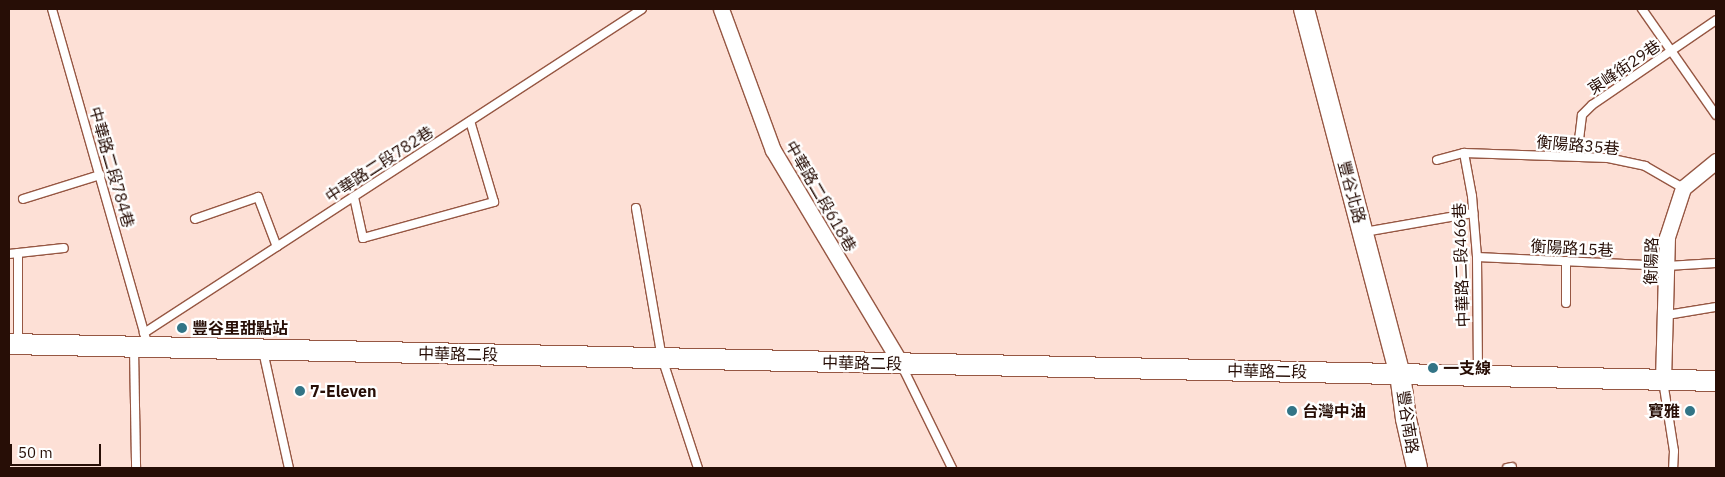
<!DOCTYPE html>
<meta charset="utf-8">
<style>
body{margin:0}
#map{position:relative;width:1725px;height:477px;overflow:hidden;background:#fde0d6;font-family:"IBM Plex Sans","Noto Sans TC",sans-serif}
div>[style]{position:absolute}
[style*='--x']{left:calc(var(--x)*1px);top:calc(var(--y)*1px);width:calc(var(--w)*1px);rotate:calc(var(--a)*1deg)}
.roads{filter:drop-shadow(1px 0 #965743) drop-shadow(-1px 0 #965743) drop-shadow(0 1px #965743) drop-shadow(0 -1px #965743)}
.lane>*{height:8px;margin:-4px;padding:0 4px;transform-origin:4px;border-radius:4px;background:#fff}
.street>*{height:15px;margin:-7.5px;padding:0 7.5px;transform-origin:7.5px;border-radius:7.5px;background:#fff}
.secondary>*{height:20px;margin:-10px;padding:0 10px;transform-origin:10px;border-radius:10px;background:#fff}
.dots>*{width:14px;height:14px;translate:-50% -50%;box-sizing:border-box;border:2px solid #fff;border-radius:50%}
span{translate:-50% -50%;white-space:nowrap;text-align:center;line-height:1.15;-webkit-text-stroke:4.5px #fff;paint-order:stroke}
.street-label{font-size:16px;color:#270e06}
.poi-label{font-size:16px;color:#270e06;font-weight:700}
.left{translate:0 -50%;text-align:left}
.right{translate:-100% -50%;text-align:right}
.frame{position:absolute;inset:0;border:10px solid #270e06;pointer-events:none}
.scale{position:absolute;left:10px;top:444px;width:91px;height:22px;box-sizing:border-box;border:2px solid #270e06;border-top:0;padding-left:6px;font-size:15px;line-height:18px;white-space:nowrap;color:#270e06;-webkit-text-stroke:4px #fff;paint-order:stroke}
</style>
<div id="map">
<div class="roads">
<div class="lane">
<i style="--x:52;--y:9;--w:337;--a:74.1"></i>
<i style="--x:1642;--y:9;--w:129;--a:55.1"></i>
<i style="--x:1464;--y:153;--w:44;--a:79.5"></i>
<i style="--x:1472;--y:196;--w:61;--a:85.3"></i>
<i style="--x:1477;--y:257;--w:118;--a:89.5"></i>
<i style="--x:1577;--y:156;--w:41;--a:-83"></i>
<i style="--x:1582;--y:115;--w:14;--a:-45"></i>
<i style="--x:1592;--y:105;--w:150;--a:-34.4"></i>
<i style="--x:1437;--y:160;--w:28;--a:-15"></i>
<i style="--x:1464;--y:153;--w:144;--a:2"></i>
<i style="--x:1608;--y:158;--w:38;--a:12"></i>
<i style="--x:1645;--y:166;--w:44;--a:30.1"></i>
<i style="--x:354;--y:197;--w:42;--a:77.6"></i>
<i style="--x:363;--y:238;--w:136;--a:-15.4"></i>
<i style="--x:494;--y:202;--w:84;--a:-106.5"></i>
<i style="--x:23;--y:199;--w:81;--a:-17.3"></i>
<i style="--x:636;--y:208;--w:152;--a:80.2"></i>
<i style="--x:662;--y:358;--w:116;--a:71.9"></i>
<i style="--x:195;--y:219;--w:67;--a:-19.2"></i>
<i style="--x:258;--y:197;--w:53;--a:69.2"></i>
<i style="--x:1364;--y:232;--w:111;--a:-9.9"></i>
<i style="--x:18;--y:253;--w:90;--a:90"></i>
<i style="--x:9;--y:254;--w:55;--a:-6.2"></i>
<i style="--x:1477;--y:257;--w:190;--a:2.7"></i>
<i style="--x:1667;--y:266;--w:49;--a:-3.5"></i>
<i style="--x:1566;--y:303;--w:42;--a:-90"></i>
<i style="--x:1667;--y:315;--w:50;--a:-9.3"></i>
<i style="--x:149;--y:347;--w:15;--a:-110"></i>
<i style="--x:144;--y:333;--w:594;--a:-33.05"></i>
<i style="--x:134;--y:348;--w:120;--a:89"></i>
<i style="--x:263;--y:351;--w:120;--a:77.5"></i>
<i style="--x:901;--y:364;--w:116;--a:63.9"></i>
<i style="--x:1663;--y:381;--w:71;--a:81.1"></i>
<i style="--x:1674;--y:451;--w:17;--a:93"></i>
<i style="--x:1507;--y:468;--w:5;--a:-11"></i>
</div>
<div class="street">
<i style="--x:721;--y:9;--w:150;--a:69.8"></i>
<i style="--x:773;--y:150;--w:249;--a:59.1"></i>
<i style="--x:1663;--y:380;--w:143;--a:-88.4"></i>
<i style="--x:1667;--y:237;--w:52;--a:-71.9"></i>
<i style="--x:1683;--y:188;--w:43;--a:-39.3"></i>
</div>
<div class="secondary">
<i style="--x:1304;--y:9;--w:377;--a:75.3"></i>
<i style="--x:1400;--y:374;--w:45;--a:82.4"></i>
<i style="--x:1406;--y:419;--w:50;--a:77.3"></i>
<i style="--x:9;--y:344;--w:1707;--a:1.24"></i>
</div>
</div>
<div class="dots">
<i style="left:182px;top:328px;background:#327486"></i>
<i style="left:1433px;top:368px;background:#327486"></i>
<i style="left:300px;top:391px;background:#327486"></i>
<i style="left:1292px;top:411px;background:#327486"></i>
<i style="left:1690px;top:411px;background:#327486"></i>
</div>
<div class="street-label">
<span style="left:1624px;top:67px;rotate:-34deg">東峰街29巷</span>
<span style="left:1578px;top:145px;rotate:5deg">衡陽路35巷</span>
<span style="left:379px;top:164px;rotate:-33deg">中華路二段782巷</span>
<span style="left:112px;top:167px;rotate:74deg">中華路二段784巷</span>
<span style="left:1352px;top:192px;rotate:75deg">豐谷北路</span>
<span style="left:821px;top:196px;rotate:60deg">中華路二段618巷</span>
<span style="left:1572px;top:248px;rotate:3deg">衡陽路15巷</span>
<span style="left:1651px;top:261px;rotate:-88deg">衡陽路</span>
<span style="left:1461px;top:265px;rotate:-92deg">中華路二段466巷</span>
<span style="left:458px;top:354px;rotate:1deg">中華路二段</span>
<span style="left:862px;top:363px;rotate:1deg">中華路二段</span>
<span style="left:1267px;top:371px;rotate:1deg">中華路二段</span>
<span style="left:1408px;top:422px;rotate:81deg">豐谷南路</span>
</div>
<div class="poi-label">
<span class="left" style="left:192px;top:328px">豐谷里甜點站</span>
<span class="left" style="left:1443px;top:368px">一支線</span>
<span class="left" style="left:310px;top:391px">7-Eleven</span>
<span class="left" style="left:1302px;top:411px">台灣中油</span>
<span class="right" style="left:1680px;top:411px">寶雅</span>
</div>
<div class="frame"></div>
<div class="scale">50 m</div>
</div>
